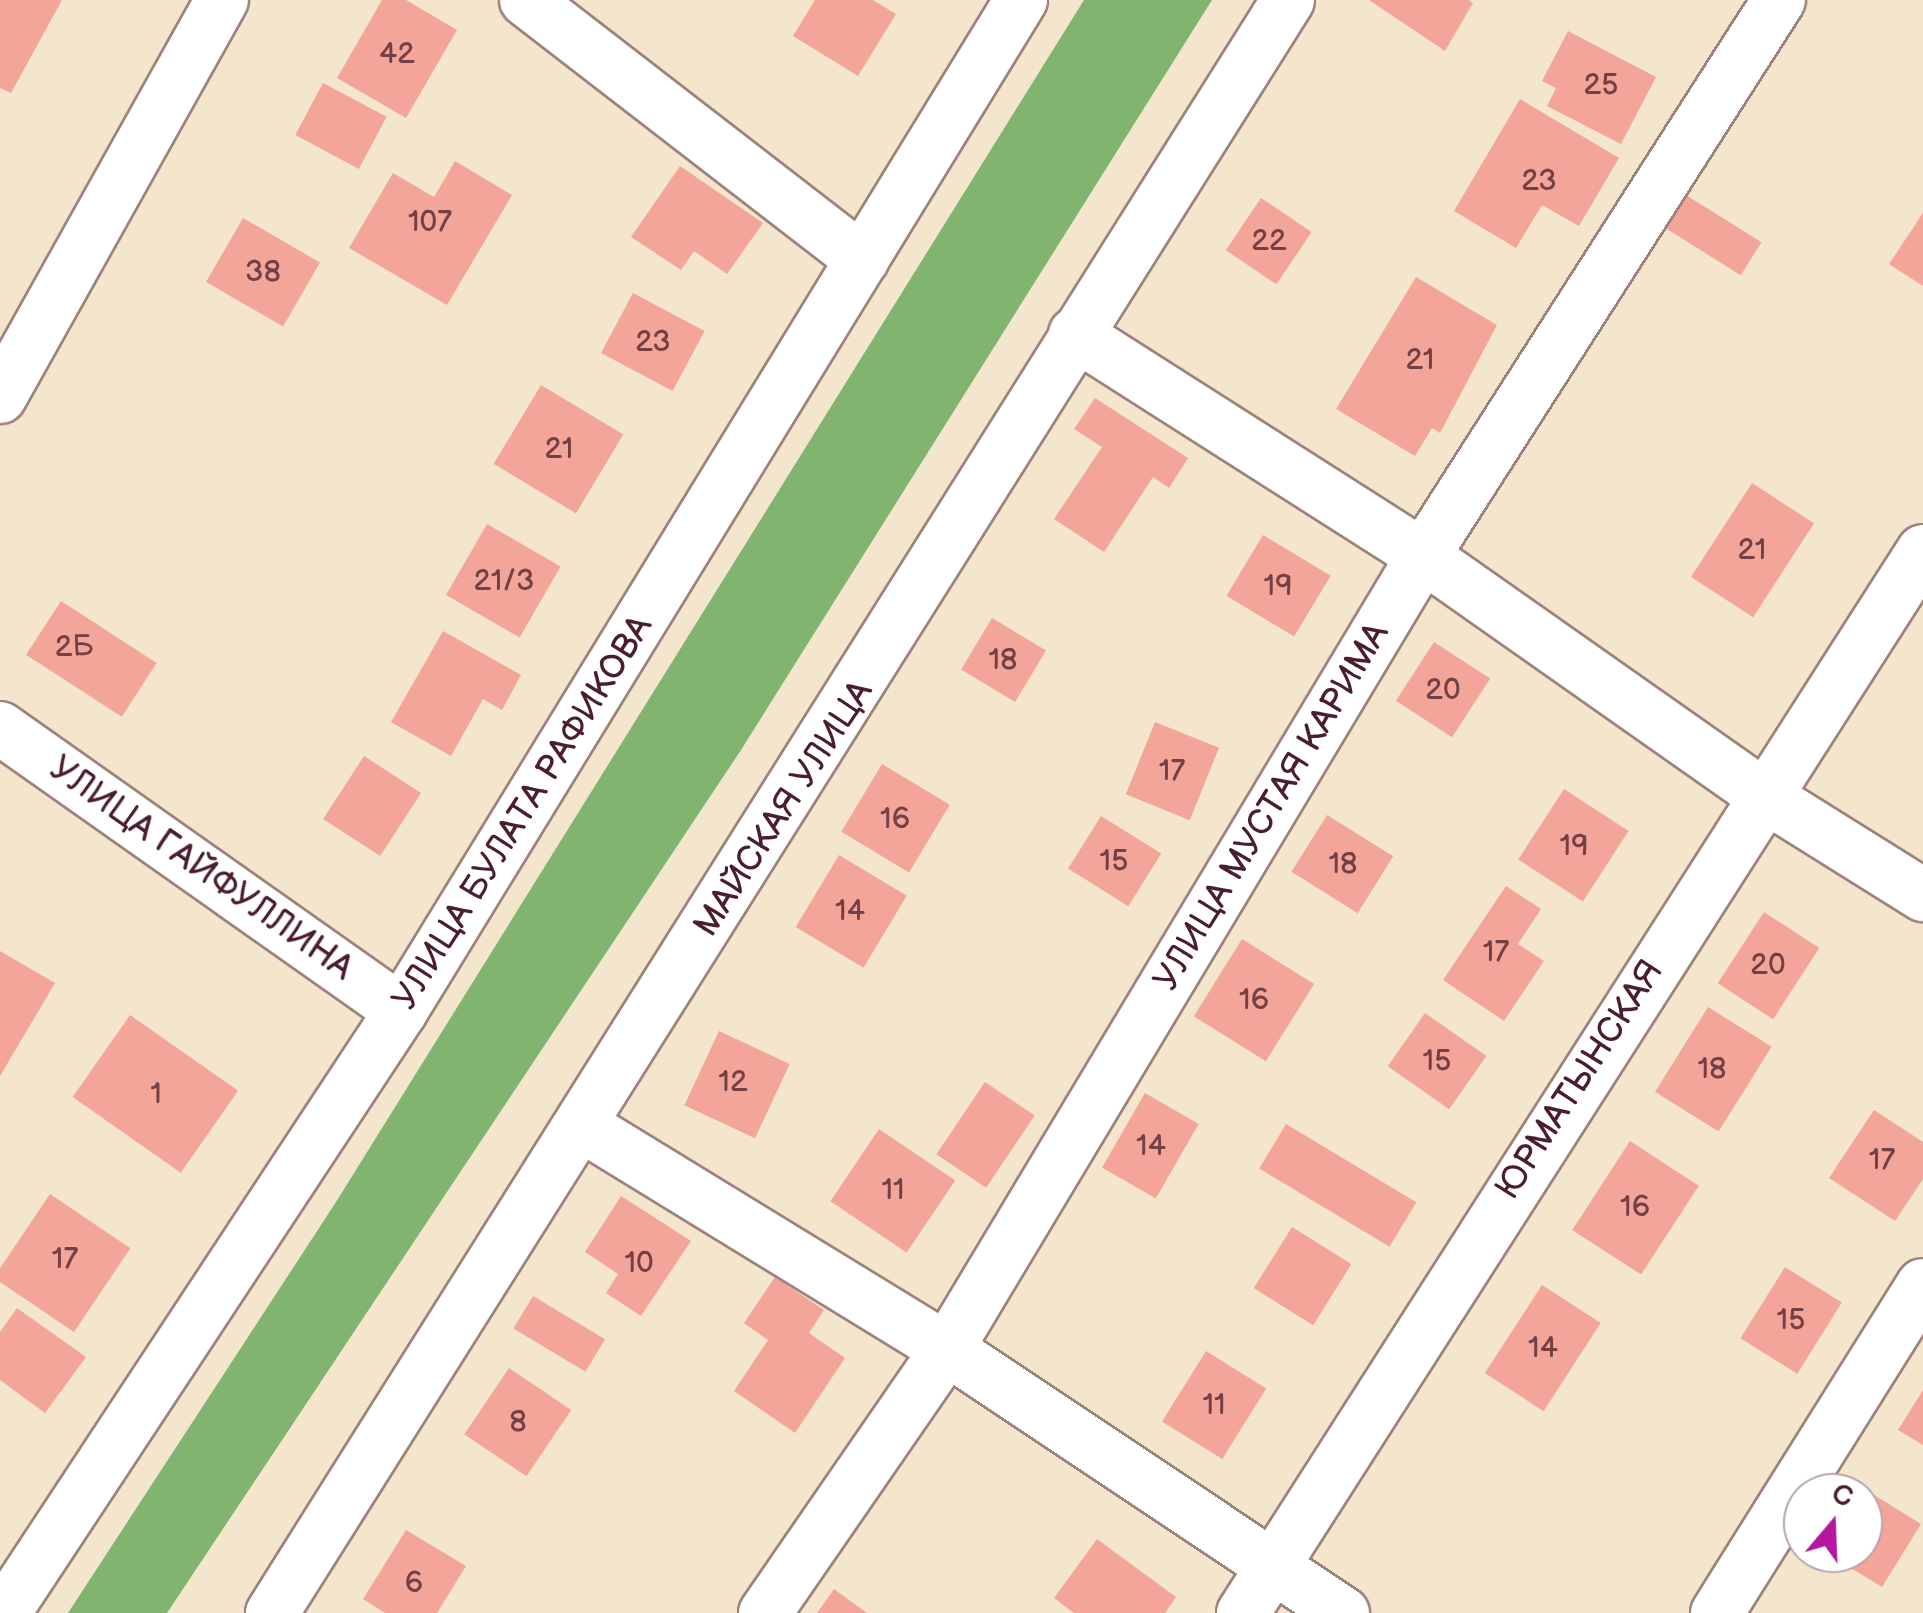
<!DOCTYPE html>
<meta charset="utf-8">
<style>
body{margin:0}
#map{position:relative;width:1923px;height:1613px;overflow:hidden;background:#f3e6cc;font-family:"Balsamiq Sans",sans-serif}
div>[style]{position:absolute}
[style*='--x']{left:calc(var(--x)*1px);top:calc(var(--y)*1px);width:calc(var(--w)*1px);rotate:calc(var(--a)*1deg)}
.forest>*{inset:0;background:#80b46f}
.building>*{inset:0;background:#f4a599;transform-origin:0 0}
.roads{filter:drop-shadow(2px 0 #9e827c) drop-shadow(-2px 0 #9e827c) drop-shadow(0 2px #9e827c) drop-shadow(0 -2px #9e827c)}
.minor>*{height:52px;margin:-26px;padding:0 26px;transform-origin:26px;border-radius:26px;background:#fff}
span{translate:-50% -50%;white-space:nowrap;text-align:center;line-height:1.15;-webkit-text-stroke:9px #fff;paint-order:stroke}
.number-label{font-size:30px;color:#744046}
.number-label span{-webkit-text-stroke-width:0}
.street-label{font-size:35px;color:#4a1f2b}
.north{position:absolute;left:1783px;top:1473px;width:100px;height:100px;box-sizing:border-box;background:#fff;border:2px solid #b7a5aa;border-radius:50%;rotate:19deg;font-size:28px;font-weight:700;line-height:40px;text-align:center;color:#4a1f2b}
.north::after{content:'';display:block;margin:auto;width:35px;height:45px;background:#b5179e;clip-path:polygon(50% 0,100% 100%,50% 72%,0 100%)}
</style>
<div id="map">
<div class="forest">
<i style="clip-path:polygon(1084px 0,1212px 0,741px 750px,167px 1613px,68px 1613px,336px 1202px)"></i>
</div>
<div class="building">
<i style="clip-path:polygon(0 0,62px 0,11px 93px,0 88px)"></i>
<i style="clip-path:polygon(382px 0,406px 0,457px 30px,406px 118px,337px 78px)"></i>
<i style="clip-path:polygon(815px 0,873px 0,896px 14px,858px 76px,793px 36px)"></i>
<i style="clip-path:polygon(1369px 0,1469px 0,1473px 3px,1445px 51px)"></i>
<i style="clip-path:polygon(1568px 31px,1656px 77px,1621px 144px,1547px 106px,1556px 88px,1542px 81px)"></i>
<i style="left:323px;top:83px;width:72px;height:59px;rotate:28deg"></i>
<i style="clip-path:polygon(1520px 99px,1619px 158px,1579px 226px,1542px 205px,1516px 248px,1454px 211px)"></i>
<i style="clip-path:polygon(455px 161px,512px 195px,447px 305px,349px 248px,393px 173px,434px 197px)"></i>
<i style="clip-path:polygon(680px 166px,763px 223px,727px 274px,694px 251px,681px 270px,631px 237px)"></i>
<i style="left:1686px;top:195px;width:89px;height:39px;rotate:32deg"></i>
<i style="left:1261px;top:198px;width:61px;height:63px;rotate:34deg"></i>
<i style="clip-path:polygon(1923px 213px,1923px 286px,1889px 264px)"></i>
<i style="left:243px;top:218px;width:89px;height:74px;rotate:30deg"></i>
<i style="clip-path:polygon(1416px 277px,1497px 325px,1440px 433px,1432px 428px,1415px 456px,1336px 409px)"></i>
<i style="left:633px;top:293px;width:81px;height:68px;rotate:28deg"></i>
<i style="left:541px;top:385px;width:96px;height:92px;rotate:31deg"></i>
<i style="clip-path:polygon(1095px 398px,1188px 458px,1169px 488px,1153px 477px,1104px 552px,1054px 519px,1102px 447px,1074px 429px)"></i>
<i style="left:1752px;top:483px;width:74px;height:112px;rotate:33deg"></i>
<i style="left:487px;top:524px;width:85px;height:82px;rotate:30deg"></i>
<i style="left:1263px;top:535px;width:79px;height:71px;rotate:31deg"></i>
<i style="left:61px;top:601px;width:114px;height:64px;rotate:33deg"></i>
<i style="left:992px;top:618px;width:63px;height:60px;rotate:31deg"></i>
<i style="clip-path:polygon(443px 631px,521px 675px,502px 710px,483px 699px,451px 756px,391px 722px)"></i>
<i style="left:1434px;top:642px;width:67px;height:70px;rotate:33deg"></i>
<i style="left:1155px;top:722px;width:69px;height:78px;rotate:22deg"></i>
<i style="left:364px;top:756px;width:68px;height:75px;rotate:33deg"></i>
<i style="left:882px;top:764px;width:79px;height:79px;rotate:31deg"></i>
<i style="left:1564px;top:789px;width:77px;height:84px;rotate:33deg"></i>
<i style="left:1327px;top:815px;width:78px;height:67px;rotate:32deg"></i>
<i style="left:1101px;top:816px;width:71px;height:62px;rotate:32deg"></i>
<i style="left:839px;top:855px;width:79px;height:84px;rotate:31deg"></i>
<i style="clip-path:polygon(1506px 886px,1541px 909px,1518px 944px,1544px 961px,1504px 1021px,1443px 980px)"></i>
<i style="left:1764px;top:912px;width:66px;height:85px;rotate:33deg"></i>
<i style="left:1242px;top:939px;width:85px;height:91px;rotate:32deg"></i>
<i style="clip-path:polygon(0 951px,55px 983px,0 1076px)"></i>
<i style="left:1708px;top:1007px;width:75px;height:100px;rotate:32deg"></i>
<i style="left:1425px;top:1013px;width:75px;height:65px;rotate:35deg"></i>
<i style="left:130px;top:1015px;width:132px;height:100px;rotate:35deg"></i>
<i style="left:719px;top:1031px;width:78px;height:82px;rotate:25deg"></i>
<i style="left:985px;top:1082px;width:60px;height:87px;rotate:34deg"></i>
<i style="left:1145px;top:1093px;width:62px;height:86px;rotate:30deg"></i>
<i style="clip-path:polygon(1874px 1110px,1923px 1142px,1923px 1179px,1895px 1221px,1829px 1178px)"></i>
<i style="left:1286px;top:1124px;width:152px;height:52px;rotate:31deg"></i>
<i style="left:879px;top:1129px;width:92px;height:87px;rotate:34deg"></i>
<i style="left:1630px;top:1141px;width:82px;height:106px;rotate:33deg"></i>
<i style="left:50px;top:1194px;width:97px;height:101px;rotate:34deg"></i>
<i style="clip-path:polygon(621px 1196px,691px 1241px,641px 1316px,606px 1293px,618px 1274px,585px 1252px)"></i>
<i style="left:1292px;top:1227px;width:70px;height:72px;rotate:32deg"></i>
<i style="left:1785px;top:1267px;width:67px;height:84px;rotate:32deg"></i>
<i style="clip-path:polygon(775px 1277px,824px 1310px,809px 1333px,845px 1358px,795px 1433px,734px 1391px,768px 1340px,744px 1323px)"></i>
<i style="left:1542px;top:1285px;width:70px;height:105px;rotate:33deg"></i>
<i style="left:533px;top:1296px;width:84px;height:38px;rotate:31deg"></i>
<i style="clip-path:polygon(17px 1308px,86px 1357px,45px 1413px,0 1380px,0 1332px)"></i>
<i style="left:1206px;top:1351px;width:71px;height:83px;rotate:32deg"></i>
<i style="left:509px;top:1368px;width:75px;height:80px;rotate:34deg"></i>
<i style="clip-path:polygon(1923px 1390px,1923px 1445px,1898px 1430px)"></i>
<i style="clip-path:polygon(1858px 1485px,1921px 1524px,1882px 1587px,1826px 1553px,1863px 1553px)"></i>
<i style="clip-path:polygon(406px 1530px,466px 1566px,437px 1613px,385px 1613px,363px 1599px)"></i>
<i style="clip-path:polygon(1097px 1539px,1176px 1597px,1165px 1613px,1074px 1613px,1054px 1598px)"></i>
<i style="clip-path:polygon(834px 1589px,867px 1613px,817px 1613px)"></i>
</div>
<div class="roads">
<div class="minor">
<i style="--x:526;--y:0;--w:425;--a:37.7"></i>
<i style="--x:1075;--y:334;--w:413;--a:32.5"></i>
<i style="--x:1423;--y:556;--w:416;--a:35.1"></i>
<i style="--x:1763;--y:795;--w:189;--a:32"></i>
<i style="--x:0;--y:397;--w:455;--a:-60.8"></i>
<i style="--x:0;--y:728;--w:491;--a:35.2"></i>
<i style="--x:581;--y:1125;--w:429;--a:31.5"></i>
<i style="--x:947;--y:1349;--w:476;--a:33.7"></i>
<i style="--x:4;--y:1613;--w:721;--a:-56.6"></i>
<i style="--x:401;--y:1011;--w:1186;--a:-58.48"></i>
<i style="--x:272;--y:1613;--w:1906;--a:-57.79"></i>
<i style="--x:765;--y:1613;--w:321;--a:-55.4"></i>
<i style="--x:947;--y:1349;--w:925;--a:-59.03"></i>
<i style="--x:1423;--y:556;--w:660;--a:-57.37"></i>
<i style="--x:1243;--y:1613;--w:1261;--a:-57.37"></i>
<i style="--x:1717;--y:1613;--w:387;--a:-57.9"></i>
</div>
</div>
<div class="number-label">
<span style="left:397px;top:54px">42</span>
<span style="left:1601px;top:85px">25</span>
<span style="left:1539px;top:181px">23</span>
<span style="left:430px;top:222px">107</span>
<span style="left:1269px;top:241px">22</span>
<span style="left:263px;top:272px">38</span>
<span style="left:653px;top:342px">23</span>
<span style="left:1420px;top:360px">21</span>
<span style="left:559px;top:449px">21</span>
<span style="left:1752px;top:550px">21</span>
<span style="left:504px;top:581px">21/3</span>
<span style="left:1278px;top:586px">19</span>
<span style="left:74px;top:647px">2Б</span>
<span style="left:1003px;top:660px">18</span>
<span style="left:1443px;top:690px">20</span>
<span style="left:1172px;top:771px">17</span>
<span style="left:895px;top:819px">16</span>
<span style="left:1574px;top:846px">19</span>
<span style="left:1114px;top:861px">15</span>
<span style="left:1343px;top:864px">18</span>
<span style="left:850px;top:911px">14</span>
<span style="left:1496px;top:952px">17</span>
<span style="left:1768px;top:965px">20</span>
<span style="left:1254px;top:1000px">16</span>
<span style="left:1437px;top:1061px">15</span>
<span style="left:1712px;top:1069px">18</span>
<span style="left:733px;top:1082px">12</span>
<span style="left:156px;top:1094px">1</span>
<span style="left:1151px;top:1146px">14</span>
<span style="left:1882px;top:1160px">17</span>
<span style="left:893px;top:1190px">11</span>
<span style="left:1635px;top:1207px">16</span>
<span style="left:65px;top:1259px">17</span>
<span style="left:639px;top:1263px">10</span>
<span style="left:1791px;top:1320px">15</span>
<span style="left:1543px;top:1348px">14</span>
<span style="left:1214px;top:1405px">11</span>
<span style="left:518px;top:1422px">8</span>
<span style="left:414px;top:1583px">6</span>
</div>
<div class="street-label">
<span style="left:1272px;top:807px;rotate:-59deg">УЛИЦА МУСТАЯ КАРИМА</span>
<span style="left:784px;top:809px;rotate:-57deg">МАЙСКАЯ УЛИЦА</span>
<span style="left:523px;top:813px;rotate:-58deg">УЛИЦА БУЛАТА РАФИКОВА</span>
<span style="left:201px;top:869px;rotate:35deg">УЛИЦА ГАЙФУЛЛИНА</span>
<span style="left:1580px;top:1080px;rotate:-57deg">ЮРМАТЫНСКАЯ</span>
</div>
<div class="north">С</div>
</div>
